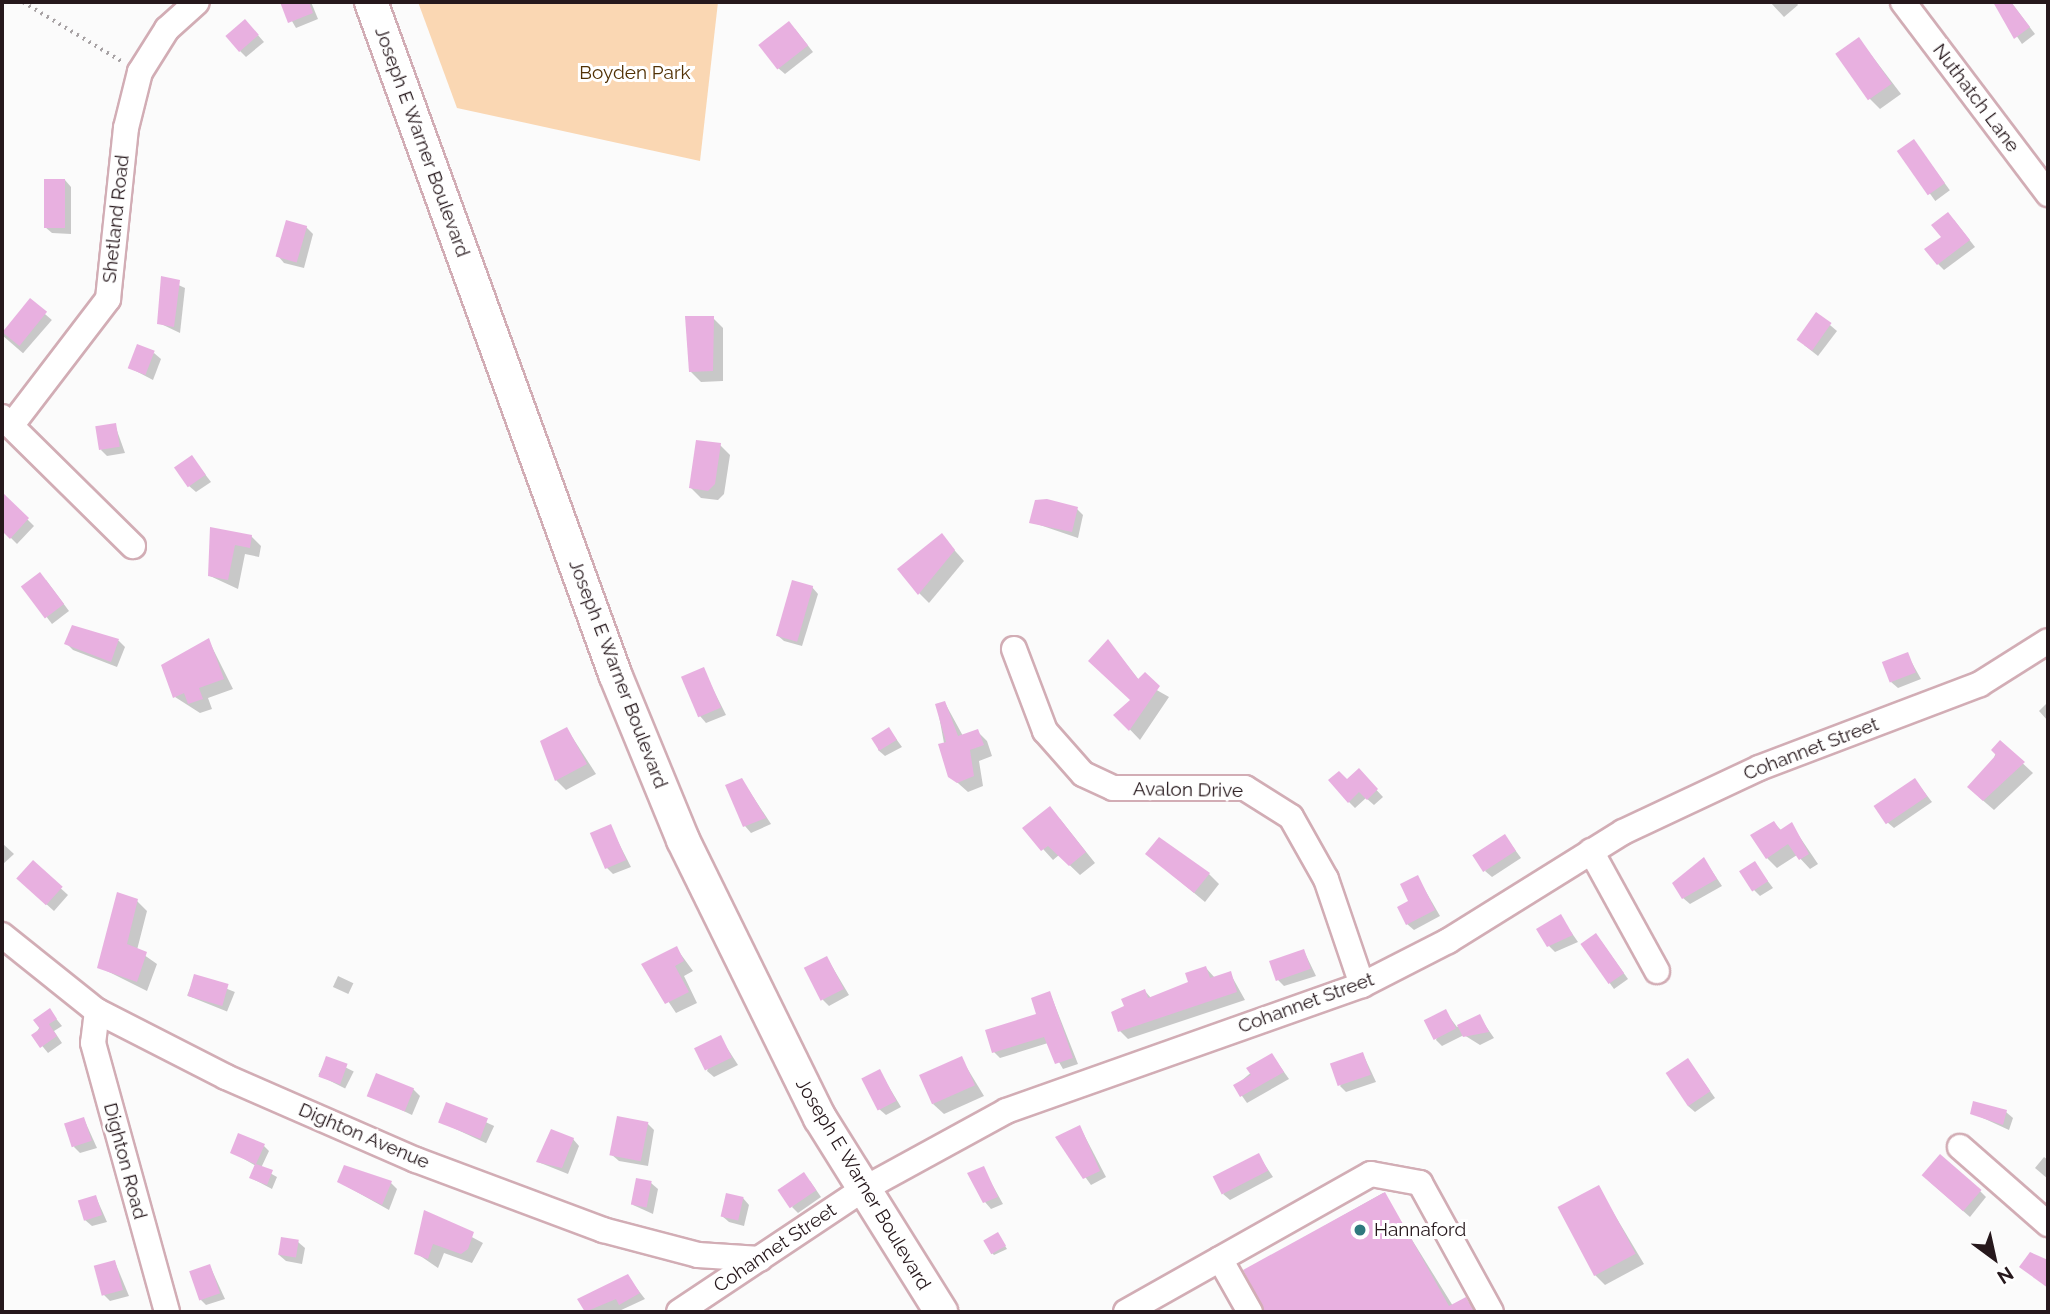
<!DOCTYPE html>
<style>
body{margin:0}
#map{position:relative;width:2050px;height:1314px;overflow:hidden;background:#fbfbfb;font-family:Raleway,sans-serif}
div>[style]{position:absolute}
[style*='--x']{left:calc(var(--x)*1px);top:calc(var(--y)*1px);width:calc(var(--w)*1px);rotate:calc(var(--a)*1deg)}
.green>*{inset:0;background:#fad7b3}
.shadow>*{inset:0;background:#0003;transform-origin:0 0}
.building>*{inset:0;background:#e8b0e0;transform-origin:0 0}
.path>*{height:3.5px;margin-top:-1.75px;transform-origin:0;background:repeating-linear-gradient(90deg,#a7a2a4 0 2px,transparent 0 7px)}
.roads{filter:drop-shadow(2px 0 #d2adb5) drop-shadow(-2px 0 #d2adb5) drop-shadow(0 2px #d2adb5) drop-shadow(0 -2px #d2adb5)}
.minor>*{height:24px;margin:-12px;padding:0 12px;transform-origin:12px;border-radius:12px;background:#fff}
.major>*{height:32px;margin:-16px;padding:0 16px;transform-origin:16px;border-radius:16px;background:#fff}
.dots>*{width:19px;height:19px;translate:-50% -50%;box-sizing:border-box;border:4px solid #fff;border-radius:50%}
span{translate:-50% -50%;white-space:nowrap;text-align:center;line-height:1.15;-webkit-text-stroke:6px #fff;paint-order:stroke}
.park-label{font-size:19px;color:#513104}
.street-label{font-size:19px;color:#26181c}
.poi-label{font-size:19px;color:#26181c}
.left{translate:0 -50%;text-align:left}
.frame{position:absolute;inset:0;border:4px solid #26181c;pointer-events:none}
.north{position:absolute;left:1959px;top:1223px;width:70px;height:70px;-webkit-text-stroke:5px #fff;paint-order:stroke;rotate:147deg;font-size:19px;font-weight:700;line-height:28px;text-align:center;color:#26181c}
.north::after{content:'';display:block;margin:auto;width:24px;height:32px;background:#26181c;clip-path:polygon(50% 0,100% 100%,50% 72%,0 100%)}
</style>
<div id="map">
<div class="green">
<i style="clip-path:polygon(418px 2px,718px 2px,700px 161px,457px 108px)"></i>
</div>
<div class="shadow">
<i style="clip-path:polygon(311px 2px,318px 19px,296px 28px,282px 4px)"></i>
<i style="clip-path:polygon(1770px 2px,1796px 2px,1798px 5px,1784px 17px)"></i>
<i style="clip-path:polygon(1994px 2px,2011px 2px,2035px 34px,2022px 44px)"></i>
<i style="clip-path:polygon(251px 27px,264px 42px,246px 57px,240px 51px)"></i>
<i style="clip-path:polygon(795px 29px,813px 52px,785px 74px,778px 68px)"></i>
<i style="clip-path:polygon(1859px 39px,1901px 94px,1880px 109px,1870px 99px)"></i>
<i style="left:1914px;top:141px;width:61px;height:18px;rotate:54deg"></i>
<i style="clip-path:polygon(65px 180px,71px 187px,71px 234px,52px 233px,45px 227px)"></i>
<i style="clip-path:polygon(1954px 220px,1975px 247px,1944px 270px,1938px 264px)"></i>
<i style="clip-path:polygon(306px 227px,313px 234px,304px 268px,284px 263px,278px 256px)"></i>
<i style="clip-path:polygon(163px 278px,185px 288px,180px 333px,159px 323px)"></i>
<i style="left:30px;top:301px;width:29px;height:44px;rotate:41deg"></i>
<i style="clip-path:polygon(1817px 314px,1837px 331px,1818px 356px,1804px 345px)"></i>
<i style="clip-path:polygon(713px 318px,723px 328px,723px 381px,701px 382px,690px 371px)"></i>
<i style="clip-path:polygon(154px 353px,161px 359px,153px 380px,130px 368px)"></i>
<i style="clip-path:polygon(115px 425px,125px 453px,107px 456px,101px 450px)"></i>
<i style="clip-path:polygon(720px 445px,730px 455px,724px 494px,718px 500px,701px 498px,691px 488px)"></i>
<i style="clip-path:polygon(192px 457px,211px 482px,196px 492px,189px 486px)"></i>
<i style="clip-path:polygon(8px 500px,34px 526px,17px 544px,2px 529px)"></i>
<i style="clip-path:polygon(1077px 509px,1083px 515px,1078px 538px,1031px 522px)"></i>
<i style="clip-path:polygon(212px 529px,251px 536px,261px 546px,259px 557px,245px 554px,238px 589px,210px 576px)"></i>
<i style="clip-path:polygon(942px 536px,964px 561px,929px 603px,919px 593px)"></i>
<i style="clip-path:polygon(46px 580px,69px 611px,52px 624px,23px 586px)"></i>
<i style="clip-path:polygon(812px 587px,818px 594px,802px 646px,784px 641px,777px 635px)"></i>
<i style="clip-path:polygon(73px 627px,119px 641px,125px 647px,117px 667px,73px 650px,66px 643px)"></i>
<i style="clip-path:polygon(209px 641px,233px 689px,208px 698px,212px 709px,200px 713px,175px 697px)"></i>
<i style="clip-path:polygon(1117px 652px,1139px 680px,1169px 697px,1140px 740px,1116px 715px,1132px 700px)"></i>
<i style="clip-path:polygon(1907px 654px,1921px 679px,1898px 688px,1891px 682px)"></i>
<i style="clip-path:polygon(703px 669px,726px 715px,706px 723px,700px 716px)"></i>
<i style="clip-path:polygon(945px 703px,963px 736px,977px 731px,987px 741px,992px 756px,979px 761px,983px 786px,968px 792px,950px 776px,937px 705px)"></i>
<i style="clip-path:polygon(2046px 704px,2048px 706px,2048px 721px,2039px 711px)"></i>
<i style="clip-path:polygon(567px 729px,596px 774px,566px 790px,556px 780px)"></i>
<i style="clip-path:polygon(889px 729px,902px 747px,885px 756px,878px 750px)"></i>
<i style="clip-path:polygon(2000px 742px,2033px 773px,1994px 810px,1979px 797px)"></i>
<i style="clip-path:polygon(1359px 771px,1383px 797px,1374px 805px,1366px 798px,1355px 808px,1349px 802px,1347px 781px)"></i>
<i style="clip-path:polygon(742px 780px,771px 824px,751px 833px,745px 826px)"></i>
<i style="clip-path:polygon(1915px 780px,1932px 802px,1894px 828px,1887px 822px)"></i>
<i style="clip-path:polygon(1060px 819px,1095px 863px,1080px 875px,1059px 855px,1053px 860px,1025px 829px)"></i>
<i style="clip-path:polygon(1774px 823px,1782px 831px,1791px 824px,1818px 864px,1810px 869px,1797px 855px,1777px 868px,1767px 858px)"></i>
<i style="clip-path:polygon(610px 826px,631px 867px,613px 874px,607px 868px)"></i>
<i style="clip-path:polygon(1505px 836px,1521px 858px,1492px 877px,1485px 871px)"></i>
<i style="clip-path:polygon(2px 843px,14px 854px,2px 865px)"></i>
<i style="clip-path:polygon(1147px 854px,1209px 874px,1219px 884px,1205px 902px)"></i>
<i style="clip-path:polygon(1704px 859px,1722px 886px,1690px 904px,1683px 898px)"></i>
<i style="clip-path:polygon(33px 863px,68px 895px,54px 911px,25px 885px)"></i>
<i style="clip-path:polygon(1755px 864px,1773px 888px,1760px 896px,1754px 890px)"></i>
<i style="clip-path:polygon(1418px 878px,1440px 916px,1414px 930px,1407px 924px)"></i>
<i style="clip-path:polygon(137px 901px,147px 911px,137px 950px,157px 964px,147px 991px,99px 967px)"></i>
<i style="clip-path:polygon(1560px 916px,1578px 942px,1555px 952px,1549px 946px)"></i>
<i style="clip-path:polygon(1601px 941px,1628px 979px,1614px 989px,1582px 945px)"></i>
<i style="clip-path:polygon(677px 949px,693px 971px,684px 976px,697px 1003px,676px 1013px,644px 965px)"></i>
<i style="clip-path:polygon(1304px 951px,1316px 976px,1284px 986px,1277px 979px)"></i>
<i style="clip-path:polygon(827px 958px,849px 995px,829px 1006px,823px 1000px)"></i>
<i style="clip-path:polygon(1206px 968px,1215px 978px,1230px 973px,1245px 1000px,1128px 1039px,1120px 1031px,1127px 1007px,1145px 991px,1151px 998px,1190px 983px)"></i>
<i style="left:195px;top:976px;width:43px;height:21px;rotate:22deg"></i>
<i style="left:338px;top:976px;width:17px;height:12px;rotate:25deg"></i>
<i style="clip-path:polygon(1050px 993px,1078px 1064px,1063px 1069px,1048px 1043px,1000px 1058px,994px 1052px,1039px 1015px)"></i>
<i style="clip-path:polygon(50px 1011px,62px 1026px,54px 1031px,62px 1043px,48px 1053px,34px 1036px)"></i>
<i style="clip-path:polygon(1445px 1011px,1457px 1027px,1479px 1016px,1494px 1038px,1480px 1045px,1464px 1035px,1442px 1046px,1436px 1040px)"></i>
<i style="clip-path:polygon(720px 1037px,738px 1065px,714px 1077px,707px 1071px)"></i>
<i style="clip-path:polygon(1363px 1054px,1376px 1082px,1346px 1092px,1340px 1086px)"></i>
<i style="clip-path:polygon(1272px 1055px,1289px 1079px,1247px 1103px,1235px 1086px)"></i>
<i style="left:327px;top:1058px;width:30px;height:19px;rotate:27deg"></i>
<i style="clip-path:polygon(961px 1058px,984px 1096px,944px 1114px,933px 1104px)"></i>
<i style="clip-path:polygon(1688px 1060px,1715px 1098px,1695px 1112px,1688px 1106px)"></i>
<i style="clip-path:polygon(880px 1072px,901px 1107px,886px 1115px,879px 1109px)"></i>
<i style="clip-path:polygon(413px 1089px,420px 1096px,412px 1115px,370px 1095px)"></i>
<i style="left:447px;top:1104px;width:52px;height:19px;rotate:25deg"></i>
<i style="clip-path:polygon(2006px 1112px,2013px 1118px,2009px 1130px,1972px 1113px)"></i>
<i style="clip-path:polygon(84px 1119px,97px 1148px,80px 1153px,74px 1147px)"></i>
<i style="clip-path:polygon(647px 1123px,654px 1130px,648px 1166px,619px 1161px,612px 1155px)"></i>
<i style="clip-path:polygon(1080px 1127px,1106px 1177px,1091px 1185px,1057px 1138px)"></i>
<i style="clip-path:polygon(573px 1139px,579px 1146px,568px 1174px,538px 1162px)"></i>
<i style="clip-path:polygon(264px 1146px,269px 1151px,261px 1168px,277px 1177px,272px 1189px,251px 1178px,256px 1166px,232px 1152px)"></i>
<i style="clip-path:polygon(1259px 1156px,1273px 1177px,1230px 1200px,1223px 1194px)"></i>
<i style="clip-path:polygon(2044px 1157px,2048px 1160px,2048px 1179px,2035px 1168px)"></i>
<i style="clip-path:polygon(983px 1168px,1003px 1204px,991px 1209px,985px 1202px)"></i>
<i style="clip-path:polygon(810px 1181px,821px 1197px,798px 1213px,792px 1207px)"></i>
<i style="clip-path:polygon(339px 1182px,391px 1183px,397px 1189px,389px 1210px)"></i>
<i style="clip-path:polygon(1930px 1182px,1980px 1191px,1986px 1197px,1970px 1217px)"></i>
<i style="clip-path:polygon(651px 1183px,658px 1189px,653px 1214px,633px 1205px)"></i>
<i style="clip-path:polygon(1598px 1187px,1644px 1264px,1605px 1285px,1595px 1275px)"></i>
<i style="clip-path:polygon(1383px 1193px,1453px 1306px,1466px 1299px,1478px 1312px,1268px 1312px,1246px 1270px)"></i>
<i style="clip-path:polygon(96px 1197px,107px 1222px,92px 1226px,85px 1220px)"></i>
<i style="clip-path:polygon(743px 1198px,749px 1205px,744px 1226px,729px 1222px,722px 1216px)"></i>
<i style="clip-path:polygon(425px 1212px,483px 1243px,472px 1263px,444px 1253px,438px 1268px,416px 1253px)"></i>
<i style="clip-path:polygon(998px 1234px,1007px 1249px,994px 1255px,992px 1253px)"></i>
<i style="clip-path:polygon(298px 1242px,305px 1248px,302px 1264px,286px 1261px,279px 1255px)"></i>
<i style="clip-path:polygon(115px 1262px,129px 1296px,110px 1301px,104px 1295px)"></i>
<i style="clip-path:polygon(210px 1266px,225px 1299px,206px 1305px,200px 1299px)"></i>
<i style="clip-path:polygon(628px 1277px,645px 1299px,617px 1312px,587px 1312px,579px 1300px)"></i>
</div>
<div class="building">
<i style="clip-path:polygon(280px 2px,309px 2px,313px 13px,288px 23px)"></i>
<i style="clip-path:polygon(1993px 2px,2011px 2px,2030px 27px,2014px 39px)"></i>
<i style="left:245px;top:19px;width:21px;height:26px;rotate:49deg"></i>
<i style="left:789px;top:21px;width:31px;height:39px;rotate:52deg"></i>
<i style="left:1859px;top:37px;width:57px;height:29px;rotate:55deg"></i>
<i style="left:1914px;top:139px;width:54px;height:21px;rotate:55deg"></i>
<i style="left:44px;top:179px;width:21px;height:49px"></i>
<i style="clip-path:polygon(1948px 212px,1970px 240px,1937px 265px,1924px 249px,1941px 237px,1931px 225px)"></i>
<i style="left:286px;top:220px;width:22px;height:38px;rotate:16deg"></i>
<i style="clip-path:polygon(161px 276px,180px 280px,174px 327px,157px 324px)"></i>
<i style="left:30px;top:298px;width:22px;height:44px;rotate:39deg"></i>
<i style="left:1816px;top:312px;width:19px;height:34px;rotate:35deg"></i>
<i style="clip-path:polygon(685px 316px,714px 316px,713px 371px,689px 372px)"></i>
<i style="left:137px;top:344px;width:19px;height:26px;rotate:21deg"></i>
<i style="left:116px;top:423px;width:24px;height:21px;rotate:81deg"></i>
<i style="clip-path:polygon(696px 440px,721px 443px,715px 484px,708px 491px,689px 488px)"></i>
<i style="left:192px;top:455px;width:24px;height:22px;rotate:55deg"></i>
<i style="clip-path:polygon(2px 492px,29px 518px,10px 539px,2px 531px)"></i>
<i style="clip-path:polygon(1047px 499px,1078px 507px,1072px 532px,1029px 523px,1035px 500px)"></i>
<i style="clip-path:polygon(210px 527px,252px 535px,250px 548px,235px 545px,228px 580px,208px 576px)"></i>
<i style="clip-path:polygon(942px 533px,955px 550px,918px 595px,897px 569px)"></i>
<i style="left:40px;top:572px;width:40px;height:24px;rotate:53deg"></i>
<i style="left:792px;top:580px;width:22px;height:58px;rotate:16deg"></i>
<i style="clip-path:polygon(72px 625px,119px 639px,111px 662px,64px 644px)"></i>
<i style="clip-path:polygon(209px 638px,224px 679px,199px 688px,203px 699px,188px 704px,184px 693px,173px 698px,161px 665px)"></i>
<i style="clip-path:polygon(1108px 639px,1138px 679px,1145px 672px,1160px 686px,1129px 731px,1113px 715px,1130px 700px,1088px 661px)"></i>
<i style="left:1908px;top:652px;width:22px;height:28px;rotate:69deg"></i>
<i style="left:704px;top:667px;width:44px;height:25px;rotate:67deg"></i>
<i style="clip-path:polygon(945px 701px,958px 736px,978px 729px,984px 745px,970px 750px,974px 776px,957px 783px,948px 777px,938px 744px,946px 742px,935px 704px)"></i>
<i style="clip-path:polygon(567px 727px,587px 764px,555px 781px,540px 741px)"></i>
<i style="left:889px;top:727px;width:15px;height:21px;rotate:58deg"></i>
<i style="clip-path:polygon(2000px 740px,2025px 762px,1983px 801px,1967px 787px,1996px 755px,1991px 750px)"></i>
<i style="clip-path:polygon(1359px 768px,1378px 789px,1367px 800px,1359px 792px,1348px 803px,1328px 780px,1339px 771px,1347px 779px)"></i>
<i style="clip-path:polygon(742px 778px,766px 818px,743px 827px,725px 785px)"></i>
<i style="left:1915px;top:778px;width:22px;height:50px;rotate:56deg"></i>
<i style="clip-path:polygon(1050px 806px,1086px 852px,1069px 866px,1048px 846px,1041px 851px,1022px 828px)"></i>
<i style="clip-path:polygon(1774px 821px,1780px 830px,1792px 822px,1809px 854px,1799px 860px,1788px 844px,1766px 859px,1750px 835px)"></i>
<i style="left:611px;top:824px;width:39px;height:23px;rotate:67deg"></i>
<i style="left:1505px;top:834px;width:20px;height:39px;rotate:57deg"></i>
<i style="clip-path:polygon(1159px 837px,1210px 873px,1194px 893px,1145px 854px)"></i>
<i style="clip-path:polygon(1704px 857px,1717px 879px,1682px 899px,1672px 883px)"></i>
<i style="left:33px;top:860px;width:40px;height:25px;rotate:42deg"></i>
<i style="left:1755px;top:861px;width:24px;height:19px;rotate:57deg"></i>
<i style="clip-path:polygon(1418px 875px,1435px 910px,1406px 925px,1397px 907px,1408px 901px,1400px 884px)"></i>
<i style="clip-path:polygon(117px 892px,138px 899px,127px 944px,147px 952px,137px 982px,97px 968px)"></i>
<i style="clip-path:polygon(1561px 914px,1573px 935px,1547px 947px,1536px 929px)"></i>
<i style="left:1596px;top:933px;width:49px;height:19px;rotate:55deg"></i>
<i style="clip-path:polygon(677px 946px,684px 961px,675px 966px,689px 992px,665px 1004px,641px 964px)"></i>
<i style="left:1304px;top:949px;width:21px;height:37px;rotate:71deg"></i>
<i style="left:827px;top:956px;width:37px;height:26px;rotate:63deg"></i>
<i style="clip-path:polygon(1206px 966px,1210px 978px,1231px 971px,1237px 992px,1118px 1032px,1111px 1012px,1124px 1006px,1121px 999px,1145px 989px,1148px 998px,1188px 982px,1185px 973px)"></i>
<i style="left:194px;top:974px;width:36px;height:23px;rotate:16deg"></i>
<i style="clip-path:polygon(1050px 991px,1073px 1058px,1055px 1064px,1044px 1037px,992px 1053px,985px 1030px,1036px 1014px,1031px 998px)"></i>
<i style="clip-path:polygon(50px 1008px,57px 1019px,49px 1024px,57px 1036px,40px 1048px,31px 1035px,40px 1029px,33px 1020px)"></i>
<i style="left:1446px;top:1009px;width:22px;height:25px;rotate:63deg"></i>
<i style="clip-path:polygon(1480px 1014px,1489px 1032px,1463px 1037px,1457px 1025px)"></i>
<i style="left:721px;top:1035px;width:25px;height:30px;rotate:64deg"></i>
<i style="left:1363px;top:1052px;width:24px;height:35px;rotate:71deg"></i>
<i style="clip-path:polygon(1272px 1053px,1284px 1072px,1240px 1097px,1233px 1085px,1251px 1075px,1246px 1068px)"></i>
<i style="left:326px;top:1056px;width:23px;height:22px;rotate:20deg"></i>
<i style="left:962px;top:1056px;width:32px;height:47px;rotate:66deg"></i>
<i style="left:1688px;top:1058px;width:40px;height:27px;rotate:56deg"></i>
<i style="left:880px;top:1069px;width:36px;height:21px;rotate:63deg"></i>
<i style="left:376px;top:1073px;width:41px;height:25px;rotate:22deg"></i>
<i style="clip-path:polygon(1973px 1101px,2007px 1110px,2003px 1125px,1970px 1114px)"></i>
<i style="left:446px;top:1102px;width:45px;height:22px;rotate:21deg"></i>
<i style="left:617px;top:1116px;width:32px;height:40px;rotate:11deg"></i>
<i style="left:84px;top:1117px;width:25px;height:21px;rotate:72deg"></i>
<i style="clip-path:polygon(1080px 1125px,1100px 1171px,1083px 1179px,1055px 1137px)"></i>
<i style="clip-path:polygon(551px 1129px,574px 1138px,562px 1168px,536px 1162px)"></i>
<i style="clip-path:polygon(238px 1133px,265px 1144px,256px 1164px,273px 1170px,267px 1185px,249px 1178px,255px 1164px,230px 1153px)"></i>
<i style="left:1259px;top:1153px;width:20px;height:52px;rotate:63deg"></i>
<i style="left:1940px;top:1154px;width:55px;height:28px;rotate:41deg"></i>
<i style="clip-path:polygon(344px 1165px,392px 1181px,382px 1205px,337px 1182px)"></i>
<i style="clip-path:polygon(984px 1166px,998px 1197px,983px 1203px,967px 1173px)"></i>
<i style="left:804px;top:1172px;width:22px;height:32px;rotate:56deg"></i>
<i style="left:636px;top:1178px;width:16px;height:27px;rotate:11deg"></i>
<i style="left:1599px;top:1185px;width:78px;height:47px;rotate:62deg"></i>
<i style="clip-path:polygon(1385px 1192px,1449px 1306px,1466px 1297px,1474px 1312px,1265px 1312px,1243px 1270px)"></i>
<i style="left:726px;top:1193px;width:18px;height:24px;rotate:13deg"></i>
<i style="left:96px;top:1195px;width:21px;height:19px;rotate:73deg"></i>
<i style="clip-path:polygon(424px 1210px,474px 1232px,468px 1249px,461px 1254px,433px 1244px,428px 1259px,414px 1254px)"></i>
<i style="left:998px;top:1232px;width:16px;height:17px;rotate:60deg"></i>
<i style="left:281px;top:1237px;width:18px;height:18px;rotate:9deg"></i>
<i style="clip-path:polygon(2030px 1252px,2048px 1260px,2048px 1288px,2019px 1267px)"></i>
<i style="left:115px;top:1260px;width:31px;height:22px;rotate:75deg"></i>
<i style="left:210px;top:1264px;width:31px;height:22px;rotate:71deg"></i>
<i style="clip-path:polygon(628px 1274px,640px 1293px,619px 1305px,616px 1299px,585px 1312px,577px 1299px)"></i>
</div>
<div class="path">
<i style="--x:23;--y:2;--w:117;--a:31"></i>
</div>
<div class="roads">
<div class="minor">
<i style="--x:1903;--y:2;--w:241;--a:52.9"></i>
<i style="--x:2;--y:417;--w:184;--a:44.6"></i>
<i style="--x:11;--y:426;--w:160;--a:-52.6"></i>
<i style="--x:108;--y:299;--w:172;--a:-84"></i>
<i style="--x:126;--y:128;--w:58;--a:-76"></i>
<i style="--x:140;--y:72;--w:51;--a:-57.9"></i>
<i style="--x:167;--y:29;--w:40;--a:-42"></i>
<i style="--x:1014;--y:649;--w:88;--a:69.3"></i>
<i style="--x:1045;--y:731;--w:57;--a:48.5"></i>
<i style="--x:1083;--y:774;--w:33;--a:25"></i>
<i style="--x:1113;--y:788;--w:132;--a:0"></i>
<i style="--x:1245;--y:788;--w:54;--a:32.2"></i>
<i style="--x:1291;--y:817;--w:71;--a:60.6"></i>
<i style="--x:1326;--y:879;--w:112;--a:71.2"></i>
<i style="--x:1591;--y:851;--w:137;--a:61.2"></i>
<i style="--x:2;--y:935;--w:122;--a:38.7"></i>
<i style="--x:97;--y:1011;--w:145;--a:27.1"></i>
<i style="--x:226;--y:1077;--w:207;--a:23.6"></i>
<i style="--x:416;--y:1160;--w:200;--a:20.5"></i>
<i style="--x:603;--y:1230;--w:98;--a:14.7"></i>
<i style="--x:698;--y:1255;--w:62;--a:3.7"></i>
<i style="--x:97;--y:1011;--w:32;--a:97"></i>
<i style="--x:93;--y:1043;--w:279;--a:74.6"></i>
<i style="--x:1960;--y:1147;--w:117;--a:41.2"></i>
<i style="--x:1220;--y:1259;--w:61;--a:60.5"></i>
<i style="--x:679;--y:1312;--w:220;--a:-33.7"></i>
<i style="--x:862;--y:1190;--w:164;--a:-28.7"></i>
<i style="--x:1006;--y:1111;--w:378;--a:-19.5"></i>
<i style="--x:1362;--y:985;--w:97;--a:-27.1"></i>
<i style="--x:1448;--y:941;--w:206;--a:-31.9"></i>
<i style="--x:1623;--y:832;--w:150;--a:-25.2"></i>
<i style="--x:1759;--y:768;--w:236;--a:-20.8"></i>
<i style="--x:1980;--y:684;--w:80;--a:-32.3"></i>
<i style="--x:1126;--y:1312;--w:281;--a:-29.4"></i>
<i style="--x:1371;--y:1174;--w:50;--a:10.4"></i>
<i style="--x:1420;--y:1183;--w:147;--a:61.2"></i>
</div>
<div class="major">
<i style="--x:371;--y:2;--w:715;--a:70.04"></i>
<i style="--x:615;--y:674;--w:179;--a:67.7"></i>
<i style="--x:683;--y:840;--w:310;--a:63.8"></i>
<i style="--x:820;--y:1118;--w:229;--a:58"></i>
</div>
</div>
<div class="dots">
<i style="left:1360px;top:1230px;background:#2f787e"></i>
</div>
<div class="park-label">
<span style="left:635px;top:73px">Boyden Park</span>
</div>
<div class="street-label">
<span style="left:1976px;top:98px;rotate:53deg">Nuthatch Lane</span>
<span style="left:422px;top:142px;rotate:70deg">Joseph E Warner Boulevard</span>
<span style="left:116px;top:219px;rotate:-84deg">Shetland Road</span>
<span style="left:618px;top:674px;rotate:69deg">Joseph E Warner Boulevard</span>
<span style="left:1811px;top:749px;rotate:-21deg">Cohannet Street</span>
<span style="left:1188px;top:790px;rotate:1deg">Avalon Drive</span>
<span style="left:1306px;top:1003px;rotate:-20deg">Cohannet Street</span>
<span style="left:364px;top:1136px;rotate:23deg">Dighton Avenue</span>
<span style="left:125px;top:1161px;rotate:75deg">Dighton Road</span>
<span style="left:863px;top:1184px;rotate:59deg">Joseph E Warner Boulevard</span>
<span style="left:775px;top:1248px;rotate:-34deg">Cohannet Street</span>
</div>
<div class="poi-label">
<span class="left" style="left:1374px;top:1230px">Hannaford</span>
</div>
<div class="frame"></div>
<div class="north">N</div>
</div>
